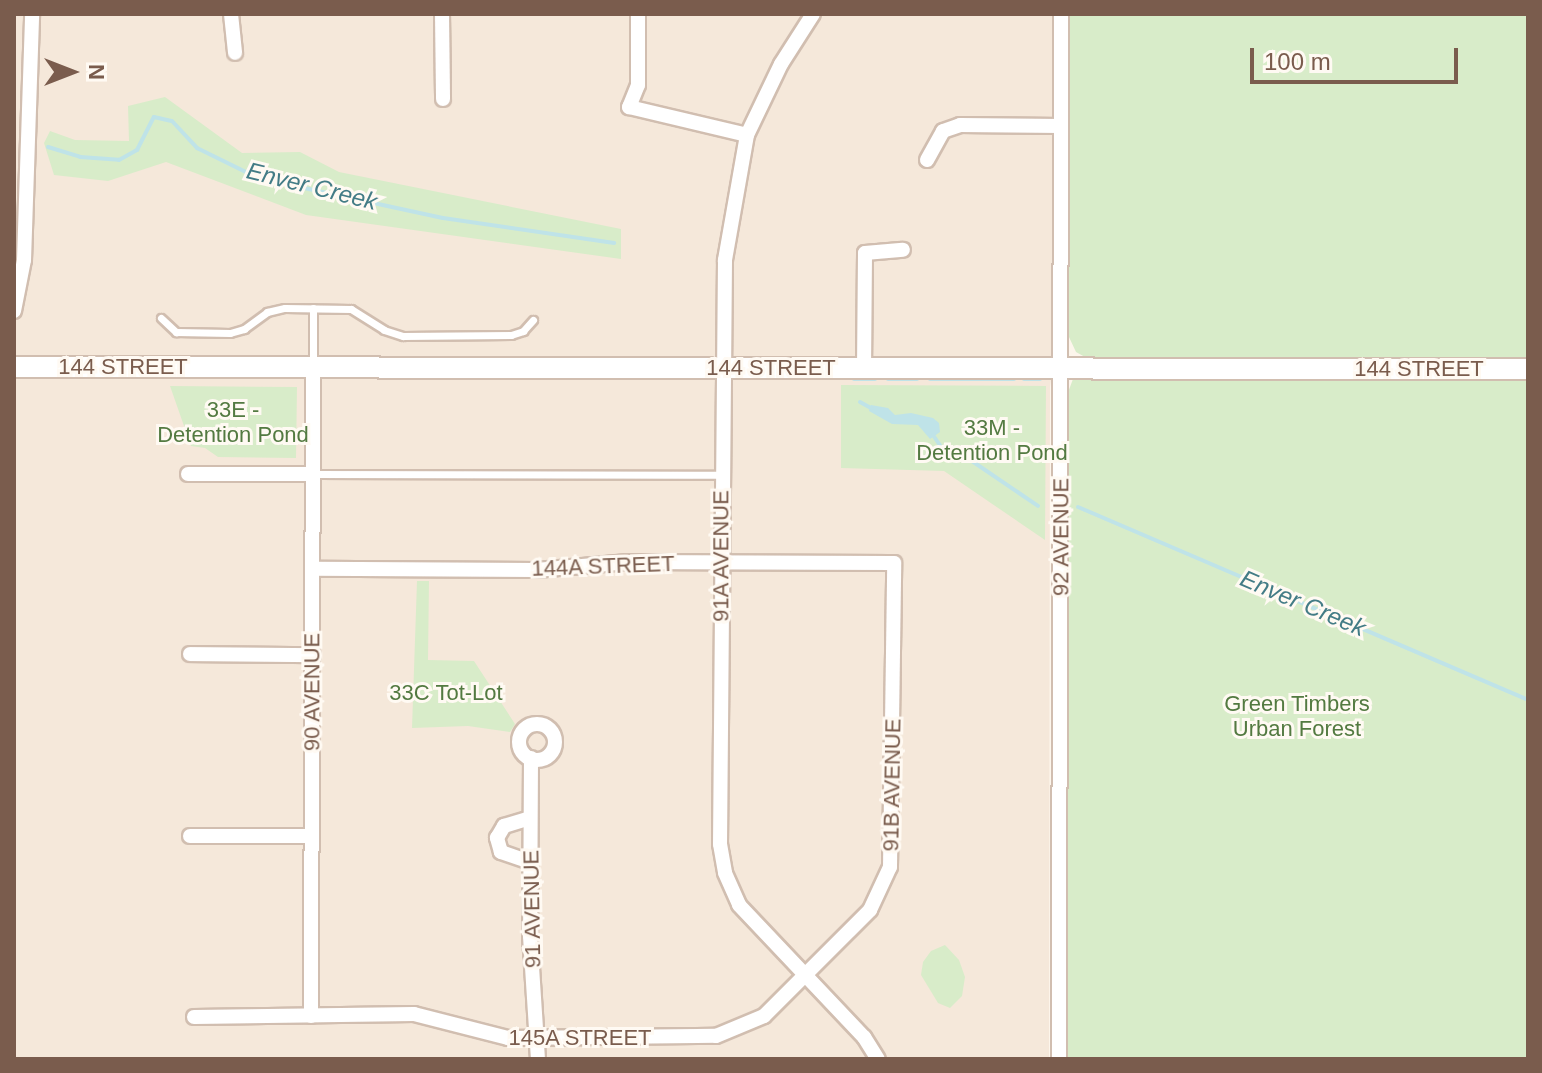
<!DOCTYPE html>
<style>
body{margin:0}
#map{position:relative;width:1542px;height:1073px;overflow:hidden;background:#fdf6ec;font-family:Arial,sans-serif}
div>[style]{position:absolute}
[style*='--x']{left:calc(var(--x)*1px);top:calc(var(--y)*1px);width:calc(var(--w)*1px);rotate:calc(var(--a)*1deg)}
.residential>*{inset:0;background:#f5e8da}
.green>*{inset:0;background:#d8ecc9}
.water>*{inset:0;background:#bfe3e8}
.stream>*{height:4px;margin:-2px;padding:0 2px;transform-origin:2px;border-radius:2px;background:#bfe3e8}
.roads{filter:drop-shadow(2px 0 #d1beb0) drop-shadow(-2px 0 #d1beb0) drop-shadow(0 2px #d1beb0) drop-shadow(0 -2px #d1beb0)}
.service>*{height:7px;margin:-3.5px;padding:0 3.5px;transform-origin:3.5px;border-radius:3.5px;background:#fff}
.minor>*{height:14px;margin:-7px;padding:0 7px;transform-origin:7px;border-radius:7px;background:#fff}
.minor>.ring{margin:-7px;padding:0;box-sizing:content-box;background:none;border:14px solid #fff;border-radius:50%}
.secondary>*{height:20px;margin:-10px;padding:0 10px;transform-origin:10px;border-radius:10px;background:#fff}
span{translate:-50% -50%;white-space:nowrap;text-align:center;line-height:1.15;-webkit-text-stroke:6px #fffaf3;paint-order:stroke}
.street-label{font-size:22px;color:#7a5c4d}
.park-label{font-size:22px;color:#537a41}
.water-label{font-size:24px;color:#437c86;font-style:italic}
.frame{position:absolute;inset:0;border:16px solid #7a5c4d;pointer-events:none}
.north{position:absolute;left:32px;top:32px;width:80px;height:80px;-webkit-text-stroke:6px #fffaf3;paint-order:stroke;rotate:90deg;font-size:22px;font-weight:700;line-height:32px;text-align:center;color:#7a5c4d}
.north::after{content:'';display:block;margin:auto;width:28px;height:36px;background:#7a5c4d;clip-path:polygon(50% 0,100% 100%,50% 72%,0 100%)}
.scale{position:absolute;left:1250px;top:48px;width:208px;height:36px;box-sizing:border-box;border:4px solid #7a5c4d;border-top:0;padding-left:10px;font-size:24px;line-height:28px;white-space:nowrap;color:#7a5c4d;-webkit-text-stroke:6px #fffaf3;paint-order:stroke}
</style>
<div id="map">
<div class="residential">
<i style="clip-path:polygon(14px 14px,1053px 14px,1055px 346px,1050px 387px,1049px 1059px,14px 1059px)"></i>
</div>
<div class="green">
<i style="clip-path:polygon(1068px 14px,1528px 14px,1528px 358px,1085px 357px,1076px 352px,1069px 337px)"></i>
<i style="clip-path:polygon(165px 97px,242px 153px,300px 152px,339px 172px,621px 229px,621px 259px,306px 215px,166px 162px,108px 181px,54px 175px,44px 143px,50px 131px,75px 140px,129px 141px,128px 106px)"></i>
<i style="clip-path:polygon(1528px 374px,1528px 1059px,1066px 1059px,1067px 395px,1073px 379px,1077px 375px)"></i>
<i style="clip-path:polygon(841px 385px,1046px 386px,1045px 540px,944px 471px,841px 468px)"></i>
<i style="clip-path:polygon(170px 386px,297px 387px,296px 458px,218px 457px,205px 448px,191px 446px)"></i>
<i style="clip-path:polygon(417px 581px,429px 581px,428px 660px,474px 661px,515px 724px,510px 732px,468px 726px,412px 728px)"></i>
<i style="clip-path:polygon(945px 945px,959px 960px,965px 977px,962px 996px,950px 1008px,938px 1003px,921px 975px,923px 962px,931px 951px)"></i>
</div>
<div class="water">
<i style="clip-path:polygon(871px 405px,888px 408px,895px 415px,911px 413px,933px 418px,939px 423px,940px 432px,930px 439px,918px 425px,892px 424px,869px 411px)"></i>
</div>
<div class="stream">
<i style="--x:48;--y:147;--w:34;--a:17"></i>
<i style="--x:80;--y:157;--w:39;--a:4"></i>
<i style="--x:119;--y:160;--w:21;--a:-29"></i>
<i style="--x:137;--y:150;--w:37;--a:-63"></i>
<i style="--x:154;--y:117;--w:18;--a:13"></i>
<i style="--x:172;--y:121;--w:37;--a:47"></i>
<i style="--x:197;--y:148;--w:68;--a:26.2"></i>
<i style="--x:258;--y:178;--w:189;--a:12.2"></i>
<i style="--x:443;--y:218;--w:173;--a:8.3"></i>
<i style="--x:854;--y:379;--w:21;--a:0"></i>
<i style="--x:888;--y:379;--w:29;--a:0"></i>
<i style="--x:930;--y:379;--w:84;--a:0"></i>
<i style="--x:1024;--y:379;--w:16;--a:0"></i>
<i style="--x:860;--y:402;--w:13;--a:29"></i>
<i style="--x:933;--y:435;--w:18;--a:56"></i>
<i style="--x:943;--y:450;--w:24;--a:17"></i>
<i style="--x:966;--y:457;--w:87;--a:34.2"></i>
<i style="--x:1078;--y:507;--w:490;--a:23.2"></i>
</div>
<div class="roads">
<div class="service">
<i style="--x:313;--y:308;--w:58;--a:90"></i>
<i style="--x:161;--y:318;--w:21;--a:43"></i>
<i style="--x:176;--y:332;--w:54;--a:1.1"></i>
<i style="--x:230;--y:333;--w:15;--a:-16"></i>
<i style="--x:244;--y:329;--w:29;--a:-36"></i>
<i style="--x:267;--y:312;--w:18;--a:-13"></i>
<i style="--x:285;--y:308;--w:66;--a:0.9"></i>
<i style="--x:351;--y:309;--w:39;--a:32"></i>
<i style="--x:384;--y:330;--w:20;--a:18"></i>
<i style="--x:403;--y:336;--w:108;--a:-0.5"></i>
<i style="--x:511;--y:335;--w:13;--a:-18"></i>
<i style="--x:523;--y:331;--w:15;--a:-48"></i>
<i style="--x:313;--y:474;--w:408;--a:0.1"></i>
</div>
<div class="minor">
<i style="--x:231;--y:14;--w:39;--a:84"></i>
<i style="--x:442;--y:14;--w:85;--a:89.3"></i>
<i style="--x:638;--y:14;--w:71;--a:90"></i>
<i style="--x:638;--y:85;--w:24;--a:112"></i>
<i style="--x:629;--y:107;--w:121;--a:13.3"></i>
<i style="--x:813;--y:14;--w:59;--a:122.6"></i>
<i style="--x:781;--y:64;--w:79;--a:115.6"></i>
<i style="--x:747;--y:135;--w:127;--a:100"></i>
<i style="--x:725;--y:260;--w:584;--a:90.49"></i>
<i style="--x:720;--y:844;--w:29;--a:80"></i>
<i style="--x:725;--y:873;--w:35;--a:66"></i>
<i style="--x:739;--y:905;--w:182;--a:46.6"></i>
<i style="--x:864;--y:1037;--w:26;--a:58"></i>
<i style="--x:927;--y:160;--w:33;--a:-61"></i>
<i style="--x:943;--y:131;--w:18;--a:-19"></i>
<i style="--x:960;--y:125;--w:101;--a:0.6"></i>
<i style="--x:14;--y:311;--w:52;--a:-78.9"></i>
<i style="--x:24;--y:260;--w:246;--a:-88.1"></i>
<i style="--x:864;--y:369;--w:116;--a:-89.5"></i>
<i style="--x:865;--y:253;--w:38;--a:-5"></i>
<i style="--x:188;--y:474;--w:125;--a:0"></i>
<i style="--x:190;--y:654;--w:123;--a:0.5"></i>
<i class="ring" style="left:519px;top:724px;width:22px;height:22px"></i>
<i style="--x:531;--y:758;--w:178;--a:90.3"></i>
<i style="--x:530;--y:936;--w:123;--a:86.3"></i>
<i style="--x:190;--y:836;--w:122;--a:0"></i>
<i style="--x:530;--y:862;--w:31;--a:-161"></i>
<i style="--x:501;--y:852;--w:15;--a:-106"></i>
<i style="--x:497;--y:838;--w:14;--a:-60"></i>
<i style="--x:504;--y:826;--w:27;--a:-17"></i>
<i style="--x:311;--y:1016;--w:649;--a:-89.82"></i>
<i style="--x:194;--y:1017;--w:220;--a:-0.8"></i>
<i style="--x:414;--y:1014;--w:97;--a:14.3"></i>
<i style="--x:508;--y:1038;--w:208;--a:-0.6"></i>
<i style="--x:716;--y:1036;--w:52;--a:-22.6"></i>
<i style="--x:764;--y:1016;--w:150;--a:-45"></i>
<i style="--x:870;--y:910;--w:47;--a:-65.1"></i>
<i style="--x:890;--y:867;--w:304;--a:-89.2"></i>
<i style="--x:894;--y:563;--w:266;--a:-179.8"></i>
<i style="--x:628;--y:562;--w:92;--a:175"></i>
<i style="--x:536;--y:570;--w:223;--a:-179.7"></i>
<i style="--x:1059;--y:1059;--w:1045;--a:-89.89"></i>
</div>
<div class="secondary">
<i style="--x:14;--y:367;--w:1514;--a:0.08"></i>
</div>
</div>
<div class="street-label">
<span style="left:123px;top:367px">144 STREET</span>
<span style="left:771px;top:368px">144 STREET</span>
<span style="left:1419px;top:369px">144 STREET</span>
<span style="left:1061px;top:537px;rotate:-90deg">92 AVENUE</span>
<span style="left:721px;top:556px;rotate:-90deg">91A AVENUE</span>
<span style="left:603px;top:566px;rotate:-2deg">144A STREET</span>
<span style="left:312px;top:692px;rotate:-90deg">90 AVENUE</span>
<span style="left:892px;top:785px;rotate:-89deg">91B AVENUE</span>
<span style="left:532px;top:909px;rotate:-91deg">91 AVENUE</span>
<span style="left:580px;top:1038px">145A STREET</span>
</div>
<div class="park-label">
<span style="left:233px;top:422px">33E -<br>Detention Pond</span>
<span style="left:992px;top:440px">33M -<br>Detention Pond</span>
<span style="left:446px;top:693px">33C Tot-Lot</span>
<span style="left:1297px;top:716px">Green Timbers<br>Urban Forest</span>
</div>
<div class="water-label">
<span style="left:312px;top:186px;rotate:14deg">Enver Creek</span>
<span style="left:1303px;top:603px;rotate:23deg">Enver Creek</span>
</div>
<div class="frame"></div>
<div class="north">N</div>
<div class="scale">100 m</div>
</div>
